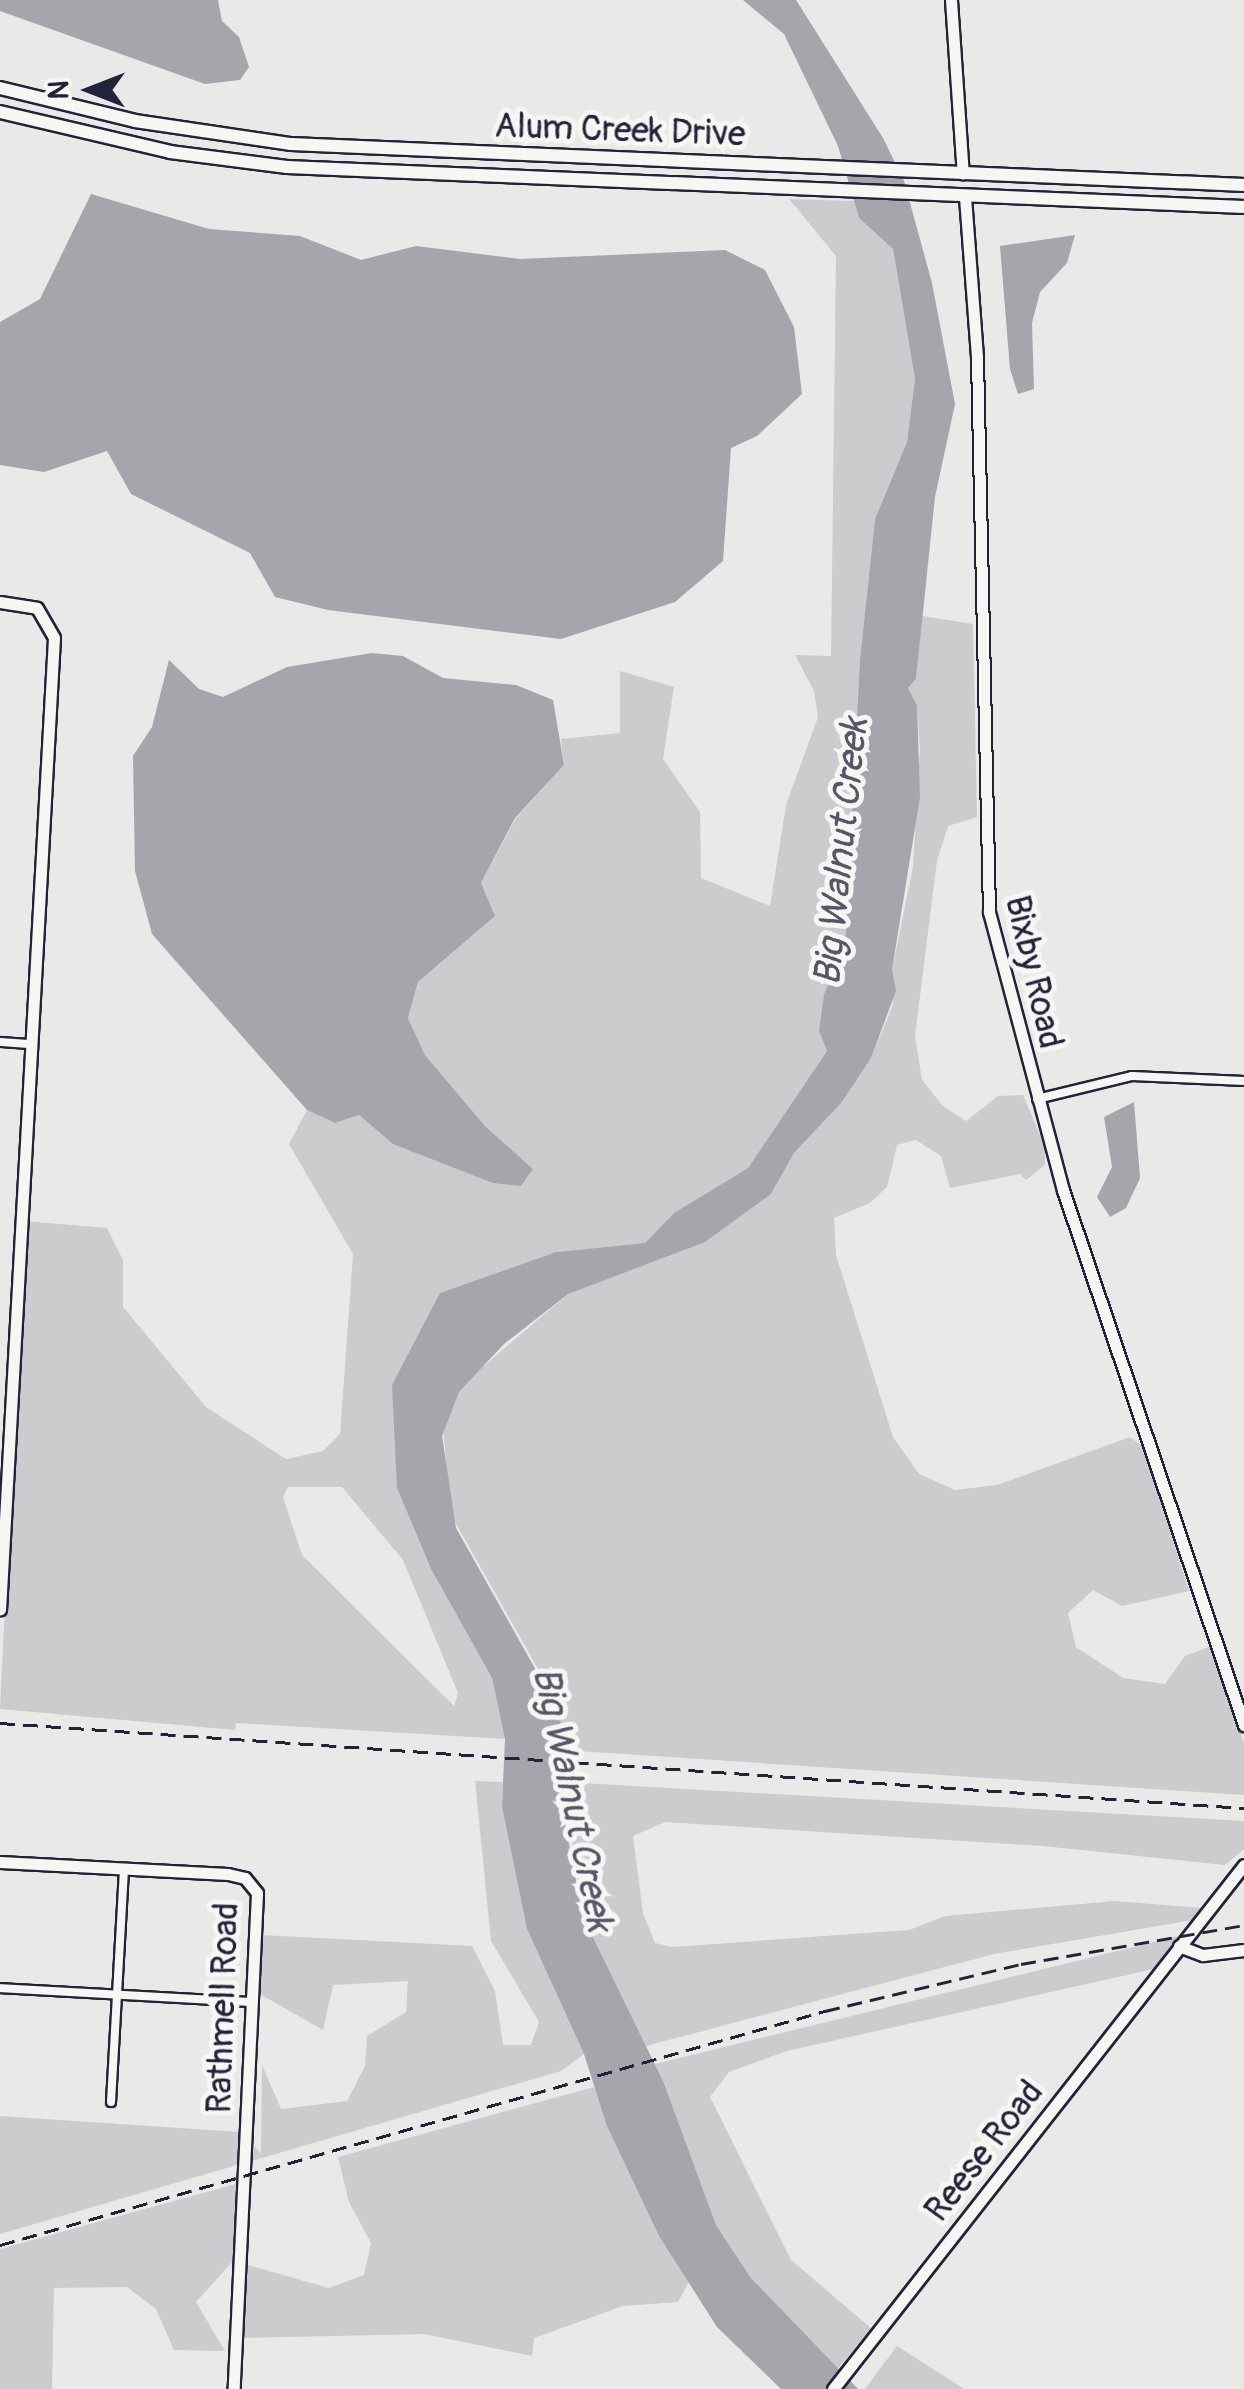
<!DOCTYPE html>
<style>
body{margin:0}
#map{position:relative;width:1244px;height:2389px;overflow:hidden;background:#e9e9e7;font-family:Pangolin,sans-serif}
div>[style]{position:absolute}
[style*='--x']{left:calc(var(--x)*1px);top:calc(var(--y)*1px);width:calc(var(--w)*1px);rotate:calc(var(--a)*1deg)}
.green>*{inset:0;background:#ccccce}
.water>*{inset:0;background:#a5a5ac}
.roads{filter:drop-shadow(2px 0 #22223b) drop-shadow(-2px 0 #22223b) drop-shadow(0 2px #22223b) drop-shadow(0 -2px #22223b)}
.street>*{height:8px;margin:-4px;padding:0 4px;transform-origin:4px;border-radius:4px;background:#f6f6f2}
.secondary>*{height:11px;margin:-5.5px;padding:0 5.5px;transform-origin:5.5px;border-radius:5.5px;background:#f6f6f2}
.primary>*{height:12px;margin:-6px;padding:0 6px;transform-origin:6px;border-radius:6px;background:#f6f6f2}
.rail>*{height:2.5px;margin-top:-1.25px;transform-origin:0;background:repeating-linear-gradient(90deg,#22223b 0 15px,transparent 0 23px)}
span{translate:-50% -50%;white-space:nowrap;text-align:center;line-height:1.15;-webkit-text-stroke:10px #f6f6f2;paint-order:stroke}
.street-label{font-size:35px;color:#22223b}
.water-label{font-size:38px;color:#565668;font-style:italic}
.north{position:absolute;left:40px;top:40px;width:100px;height:100px;-webkit-text-stroke:8px #f6f6f2;paint-order:stroke;rotate:270deg;font-size:28px;font-weight:700;line-height:40px;text-align:center;color:#22223b}
.north::after{content:'';display:block;margin:auto;width:35px;height:45px;background:#22223b;clip-path:polygon(50% 0,100% 100%,50% 72%,0 100%)}
</style>
<div id="map">
<div class="green">
<i style="clip-path:polygon(evenodd,789px 199px,854px 201px,859px 218px,893px 249px,915px 379px,907px 442px,875px 519px,860px 659px,845px 945px,824px 994px,819px 1031px,827px 1051px,748px 1168px,674px 1213px,645px 1243px,556px 1252px,440px 1293px,397px 1488px,431px 1569px,492px 1678px,505px 1739px,236px 1723px,235px 1730px,0 1709px,24px 1221px,107px 1228px,123px 1260px,123px 1307px,206px 1407px,286px 1459px,323px 1451px,340px 1434px,353px 1254px,289px 1144px,307px 1110px,335px 1123px,359px 1115px,393px 1144px,521px 1186px,533px 1169px,485px 1126px,425px 1055px,408px 1018px,418px 982px,495px 916px,481px 883px,516px 818px,564px 765px,561px 739px,620px 733px,620px 671px,674px 687px,663px 759px,700px 812px,701px 878px,770px 906px,786px 805px,818px 717px,814px 691px,795px 655px,831px 656px,836px 256px,789px 199px,288px 1487px,342px 1487px,403px 1560px,458px 1693px,454px 1706px,302px 1555px,283px 1497px,288px 1487px)"></i>
<i style="clip-path:polygon(922px 616px,973px 624px,977px 817px,948px 826px,937px 861px,915px 1036px,922px 1080px,943px 1106px,966px 1121px,998px 1096px,1023px 1095px,1045px 1147px,1045px 1165px,1026px 1180px,1020px 1174px,950px 1188px,941px 1156px,916px 1140px,897px 1145px,887px 1187px,870px 1203px,834px 1218px,836px 1255px,893px 1437px,919px 1474px,955px 1490px,997px 1485px,1130px 1437px,1143px 1447px,1189px 1591px,1122px 1606px,1093px 1590px,1068px 1613px,1076px 1647px,1123px 1678px,1165px 1684px,1185px 1656px,1211px 1646px,1244px 1744px,1244px 1795px,563px 1750px,554px 1697px,451px 1515px,443px 1428px,459px 1392px,478px 1371px,568px 1294px,771px 1194px,794px 1153px,842px 1102px,871px 1058px,893px 1005px,892px 970px,913px 867px,920px 749px,917px 705px,908px 688px,916px 679px)"></i>
<i style="clip-path:polygon(475px 1781px,503px 1782px,502px 1807px,527px 1929px,584px 2054px,561px 2071px,0 2234px,0 2116px,240px 2132px,261px 2153px,262px 2065px,281px 2109px,347px 2101px,365px 2066px,367px 2036px,406px 2012px,408px 1981px,333px 1985px,323px 2030px,258px 1993px,261px 1935px,472px 1946px,495px 1991px,503px 2045px,531px 2045px,539px 2022px,491px 1941px)"></i>
<i style="clip-path:polygon(564px 1782px,1244px 1821px,1244px 1849px,1225px 1865px,1043px 1846px,665px 1822px,633px 1836px,643px 1913px,655px 1943px,672px 1947px,909px 1930px,945px 1916px,1115px 1901px,1202px 1908px,1193px 1920px,994px 1954px,646px 2046px,582px 1917px)"></i>
<i style="clip-path:polygon(1179px 1936px,1154px 1969px,787px 2051px,729px 2072px,710px 2097px,791px 2260px,871px 2328px,836px 2371px,751px 2278px,716px 2225px,655px 2064px)"></i>
<i style="clip-path:polygon(594px 2087px,659px 2236px,689px 2282px,678px 2302px,623px 2306px,534px 2338px,532px 2356px,424px 2334px,240px 2338px,244px 2264px,329px 2288px,364px 2275px,371px 2243px,349px 2202px,338px 2157px)"></i>
<i style="clip-path:polygon(239px 2183px,235px 2259px,196px 2302px,225px 2351px,174px 2350px,156px 2309px,127px 2287px,54px 2288px,52px 2389px,0 2389px,0 2249px)"></i>
<i style="clip-path:polygon(897px 2346px,964px 2389px,865px 2389px)"></i>
</div>
<div class="water">
<i style="clip-path:polygon(0 0,218px 0,222px 21px,239px 37px,249px 67px,240px 80px,205px 84px,0 11px)"></i>
<i style="clip-path:polygon(743px 0,796px 0,883px 138px,904px 181px,932px 283px,955px 404px,935px 497px,916px 679px,908px 688px,917px 705px,920px 797px,892px 970px,896px 991px,871px 1058px,842px 1102px,794px 1153px,771px 1194px,705px 1242px,568px 1294px,504px 1344px,459px 1392px,442px 1436px,456px 1528px,560px 1713px,566px 1828px,583px 1917px,663px 2081px,716px 2225px,751px 2278px,858px 2389px,781px 2389px,717px 2327px,659px 2236px,607px 2126px,584px 2054px,527px 1929px,502px 1807px,505px 1739px,492px 1678px,431px 1569px,397px 1488px,392px 1385px,440px 1293px,556px 1252px,645px 1243px,674px 1213px,748px 1168px,827px 1051px,819px 1031px,824px 994px,845px 945px,860px 659px,875px 519px,907px 442px,915px 379px,893px 249px,859px 218px,838px 146px,784px 34px)"></i>
<i style="clip-path:polygon(91px 194px,209px 229px,300px 236px,361px 260px,416px 246px,520px 259px,725px 250px,765px 270px,794px 327px,802px 394px,757px 436px,731px 448px,723px 561px,675px 602px,561px 639px,328px 610px,275px 597px,250px 553px,131px 494px,107px 451px,44px 472px,0 465px,0 322px,40px 299px)"></i>
<i style="clip-path:polygon(1075px 235px,1067px 263px,1040px 292px,1032px 323px,1034px 389px,1018px 394px,1010px 369px,1000px 246px)"></i>
<i style="clip-path:polygon(372px 653px,403px 656px,443px 678px,516px 685px,553px 700px,564px 765px,515px 818px,481px 883px,495px 916px,418px 982px,408px 1018px,425px 1055px,485px 1126px,533px 1169px,521px 1186px,493px 1183px,393px 1144px,359px 1115px,335px 1123px,307px 1110px,152px 934px,135px 871px,133px 756px,152px 727px,169px 660px,199px 689px,223px 697px,287px 667px)"></i>
<i style="clip-path:polygon(1134px 1102px,1140px 1178px,1126px 1208px,1110px 1217px,1097px 1197px,1112px 1167px,1104px 1117px)"></i>
</div>
<div class="roads">
<div class="street">
<i style="--x:0;--y:1042;--w:31;--a:4"></i>
<i style="--x:1037;--y:1099;--w:98;--a:-13.6"></i>
<i style="--x:1132;--y:1076;--w:112;--a:2.6"></i>
<i style="--x:0;--y:1988;--w:251;--a:3.2"></i>
<i style="--x:111;--y:2102;--w:234;--a:-86.8"></i>
</div>
<div class="secondary">
<i style="--x:951;--y:0;--w:174;--a:86.1"></i>
<i style="--x:965;--y:197;--w:161;--a:85.7"></i>
<i style="--x:977;--y:358;--w:554;--a:88.76"></i>
<i style="--x:989;--y:912;--w:288;--a:75.1"></i>
<i style="--x:1063;--y:1190;--w:565;--a:71.31"></i>
<i style="--x:0;--y:602;--w:37;--a:9"></i>
<i style="--x:37;--y:608;--w:34;--a:60"></i>
<i style="--x:54;--y:638;--w:973;--a:93.18"></i>
<i style="--x:0;--y:1862;--w:228;--a:3"></i>
<i style="--x:228;--y:1874;--w:17;--a:13"></i>
<i style="--x:245;--y:1878;--w:19;--a:51"></i>
<i style="--x:257;--y:1893;--w:497;--a:92.7"></i>
<i style="--x:1179;--y:1946;--w:26;--a:21"></i>
<i style="--x:1203;--y:1955;--w:41;--a:-7"></i>
<i style="--x:833;--y:2389;--w:666;--a:-51.89"></i>
</div>
<div class="primary">
<i style="--x:0;--y:88;--w:139;--a:13.7"></i>
<i style="--x:135;--y:121;--w:158;--a:8.4"></i>
<i style="--x:291;--y:144;--w:954;--a:2.46"></i>
<i style="--x:0;--y:112;--w:175;--a:13.2"></i>
<i style="--x:170;--y:152;--w:118;--a:7.3"></i>
<i style="--x:287;--y:167;--w:958;--a:2.39"></i>
</div>
</div>
<div class="rail">
<i style="--x:0;--y:1723;--w:1247;--a:3.91"></i>
<i style="--x:0;--y:2245;--w:858;--a:-15.84"></i>
<i style="--x:825;--y:2011;--w:202;--a:-13.5"></i>
<i style="--x:1021;--y:1964;--w:226;--a:-9.9"></i>
</div>
<div class="street-label">
<span style="left:620px;top:130px;rotate:2deg">Alum Creek Drive</span>
<span style="left:1034px;top:972px;rotate:77deg">Bixby Road</span>
<span style="left:223px;top:2008px;rotate:-88deg">Rathmell Road</span>
<span style="left:984px;top:2151px;rotate:-52deg">Reese Road</span>
</div>
<div class="water-label">
<span style="left:842px;top:852px;rotate:-84deg">Big Walnut Creek</span>
<span style="left:572px;top:1799px;rotate:78deg">Big Walnut Creek</span>
</div>
<div class="north">N</div>
</div>
